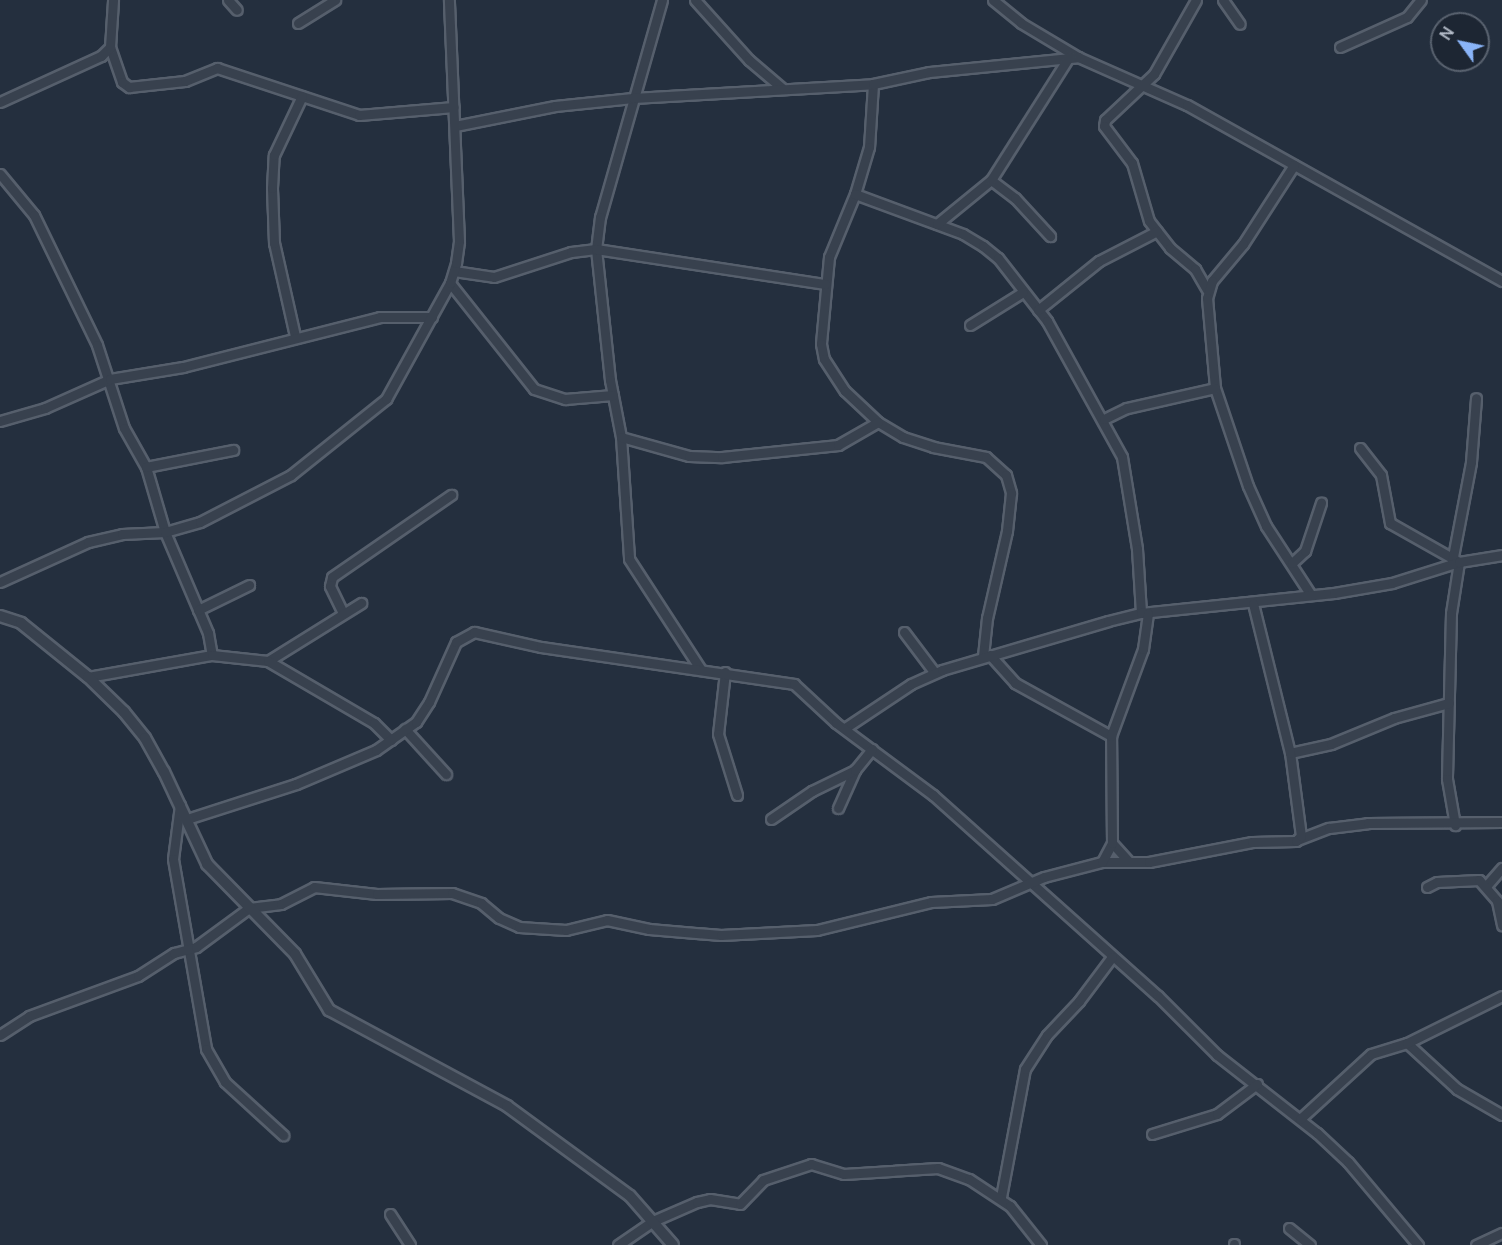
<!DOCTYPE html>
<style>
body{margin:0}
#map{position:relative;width:1502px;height:1245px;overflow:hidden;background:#242f3e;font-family:Manrope,sans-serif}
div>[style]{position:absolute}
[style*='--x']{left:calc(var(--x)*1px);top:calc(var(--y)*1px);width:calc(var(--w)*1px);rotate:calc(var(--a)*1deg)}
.roads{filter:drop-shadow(2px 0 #565f6c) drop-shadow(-2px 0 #565f6c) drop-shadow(0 2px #565f6c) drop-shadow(0 -2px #565f6c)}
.minor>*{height:9px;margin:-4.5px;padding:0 4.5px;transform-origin:4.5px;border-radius:4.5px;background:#38414e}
.tertiary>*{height:10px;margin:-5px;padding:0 5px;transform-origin:5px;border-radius:5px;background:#38414e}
span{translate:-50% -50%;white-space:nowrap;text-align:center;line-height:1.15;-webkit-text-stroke:4.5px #1d2633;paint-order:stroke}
.north{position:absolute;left:1430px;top:12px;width:60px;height:60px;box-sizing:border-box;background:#1d2633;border:2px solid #59626f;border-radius:50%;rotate:303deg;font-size:16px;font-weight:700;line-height:24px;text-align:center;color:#b4bcc9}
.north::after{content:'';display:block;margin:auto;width:21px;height:27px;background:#8ab4f8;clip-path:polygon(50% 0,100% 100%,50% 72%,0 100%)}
</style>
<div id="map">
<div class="roads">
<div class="minor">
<i style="--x:228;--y:0;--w:13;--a:48"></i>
<i style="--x:662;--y:0;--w:226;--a:105.9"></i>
<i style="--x:600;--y:217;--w:32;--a:97"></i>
<i style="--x:596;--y:249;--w:132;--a:83.9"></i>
<i style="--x:610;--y:380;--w:58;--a:79.1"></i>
<i style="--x:621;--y:437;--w:122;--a:86.2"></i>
<i style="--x:629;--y:559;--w:132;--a:57"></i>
<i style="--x:695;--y:0;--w:81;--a:48"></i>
<i style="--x:749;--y:60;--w:43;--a:40.3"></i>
<i style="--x:993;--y:0;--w:36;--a:39"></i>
<i style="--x:1021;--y:23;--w:66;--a:30.8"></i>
<i style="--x:1078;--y:57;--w:119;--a:23.8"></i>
<i style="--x:1187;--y:105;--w:361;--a:29.2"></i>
<i style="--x:1196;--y:0;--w:85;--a:119.6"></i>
<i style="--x:1154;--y:74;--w:67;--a:136.8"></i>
<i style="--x:1105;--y:120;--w:6;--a:99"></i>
<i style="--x:1104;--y:126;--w:46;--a:52.9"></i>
<i style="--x:1132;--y:163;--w:60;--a:73.7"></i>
<i style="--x:1149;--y:221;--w:34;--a:52"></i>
<i style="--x:1170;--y:248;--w:33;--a:40"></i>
<i style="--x:1195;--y:269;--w:24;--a:60"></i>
<i style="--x:1223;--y:0;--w:29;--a:55"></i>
<i style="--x:298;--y:23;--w:44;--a:-31.9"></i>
<i style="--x:110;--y:47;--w:37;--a:71"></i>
<i style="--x:122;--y:82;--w:9;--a:36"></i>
<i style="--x:129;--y:87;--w:56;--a:-6.1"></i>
<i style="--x:185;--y:81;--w:35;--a:-22"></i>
<i style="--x:217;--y:68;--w:150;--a:18.3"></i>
<i style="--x:359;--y:115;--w:95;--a:-4.8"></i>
<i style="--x:1340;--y:47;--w:73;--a:-24.1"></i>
<i style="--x:1407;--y:17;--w:22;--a:-51"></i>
<i style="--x:873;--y:84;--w:63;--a:93.6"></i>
<i style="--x:869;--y:147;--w:49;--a:106.6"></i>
<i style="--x:855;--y:194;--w:68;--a:112.4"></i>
<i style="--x:829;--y:257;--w:87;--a:95.3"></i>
<i style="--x:821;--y:344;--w:15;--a:79"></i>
<i style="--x:824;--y:359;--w:38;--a:57"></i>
<i style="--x:845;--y:391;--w:45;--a:43.2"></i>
<i style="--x:878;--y:422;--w:29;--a:31"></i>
<i style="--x:903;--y:437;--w:32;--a:18"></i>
<i style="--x:933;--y:447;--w:54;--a:10.7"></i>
<i style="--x:986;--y:457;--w:27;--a:42"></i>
<i style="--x:1006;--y:475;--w:19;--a:74"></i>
<i style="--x:1011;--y:493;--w:38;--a:96"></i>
<i style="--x:1007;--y:531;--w:89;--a:102.9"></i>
<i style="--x:987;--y:618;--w:39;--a:96"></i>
<i style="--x:0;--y:102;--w:111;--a:-24.5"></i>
<i style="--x:101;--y:56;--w:13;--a:-45"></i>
<i style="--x:110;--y:47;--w:47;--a:-86.3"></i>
<i style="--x:455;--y:126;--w:102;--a:-11.3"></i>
<i style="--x:555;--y:106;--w:78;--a:-5.9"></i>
<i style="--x:633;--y:98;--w:240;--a:-3.3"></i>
<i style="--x:873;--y:84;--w:57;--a:-12.1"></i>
<i style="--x:929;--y:72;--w:150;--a:-5.7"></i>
<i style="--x:1294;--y:165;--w:94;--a:122.8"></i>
<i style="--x:1243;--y:244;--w:48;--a:130"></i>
<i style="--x:1212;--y:281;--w:18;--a:106"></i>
<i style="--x:1207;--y:298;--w:90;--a:84.9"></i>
<i style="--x:1215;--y:388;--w:103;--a:71.4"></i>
<i style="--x:1248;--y:486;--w:44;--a:65.8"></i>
<i style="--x:1266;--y:526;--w:82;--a:56.9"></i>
<i style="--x:0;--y:174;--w:53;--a:50.3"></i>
<i style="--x:34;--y:215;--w:144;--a:64.1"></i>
<i style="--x:97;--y:345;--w:87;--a:72"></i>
<i style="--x:124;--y:428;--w:45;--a:60.6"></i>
<i style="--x:146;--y:467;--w:68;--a:73.7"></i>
<i style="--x:165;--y:532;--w:110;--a:66.9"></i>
<i style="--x:208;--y:633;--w:22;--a:80"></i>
<i style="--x:991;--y:180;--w:30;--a:37"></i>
<i style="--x:1015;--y:198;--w:52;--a:47.4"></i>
<i style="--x:855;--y:194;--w:115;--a:20.3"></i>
<i style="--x:963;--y:234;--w:23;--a:31"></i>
<i style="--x:983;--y:246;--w:19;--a:39"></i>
<i style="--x:998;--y:258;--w:80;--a:52.1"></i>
<i style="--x:1047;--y:321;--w:155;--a:61.1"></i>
<i style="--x:1122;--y:457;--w:93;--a:80.7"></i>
<i style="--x:1137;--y:549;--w:64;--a:86.4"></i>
<i style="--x:937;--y:224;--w:70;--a:-39.2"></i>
<i style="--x:991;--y:180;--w:146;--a:-57.6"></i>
<i style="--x:454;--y:271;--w:40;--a:8.5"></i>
<i style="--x:494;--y:277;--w:81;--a:-18"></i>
<i style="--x:571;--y:252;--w:25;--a:-7"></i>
<i style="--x:596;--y:249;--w:232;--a:8.7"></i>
<i style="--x:450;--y:283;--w:135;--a:51.6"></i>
<i style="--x:534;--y:389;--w:33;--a:18"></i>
<i style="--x:565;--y:399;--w:48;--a:-4.8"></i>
<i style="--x:1038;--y:310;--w:78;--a:-38.8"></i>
<i style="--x:1099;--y:261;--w:65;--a:-27.3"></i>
<i style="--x:970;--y:325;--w:62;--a:-31.9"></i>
<i style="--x:295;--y:336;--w:95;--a:-102.7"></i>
<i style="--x:274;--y:243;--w:55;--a:-92.1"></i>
<i style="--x:272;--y:188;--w:33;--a:-87"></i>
<i style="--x:274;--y:155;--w:65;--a:-64.6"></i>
<i style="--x:1104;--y:419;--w:25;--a:-26"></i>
<i style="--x:1127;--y:408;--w:90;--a:-12.8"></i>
<i style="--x:0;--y:421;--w:47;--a:-16.1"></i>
<i style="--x:45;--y:408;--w:71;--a:-24"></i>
<i style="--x:110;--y:379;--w:74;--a:-9.3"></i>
<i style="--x:183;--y:367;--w:203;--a:-14.2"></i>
<i style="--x:380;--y:317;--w:52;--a:0"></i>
<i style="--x:621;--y:437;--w:71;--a:15.6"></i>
<i style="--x:689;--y:456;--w:33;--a:2"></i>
<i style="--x:722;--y:457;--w:117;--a:-5.9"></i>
<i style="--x:838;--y:445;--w:46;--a:-29.9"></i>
<i style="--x:1360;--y:448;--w:34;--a:52"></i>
<i style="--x:1381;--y:475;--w:49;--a:79.4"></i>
<i style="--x:1390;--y:523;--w:79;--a:29.5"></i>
<i style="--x:1459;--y:562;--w:52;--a:98.9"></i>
<i style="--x:1451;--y:613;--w:166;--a:91.4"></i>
<i style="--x:1447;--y:779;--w:47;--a:80.1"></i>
<i style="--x:146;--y:467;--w:89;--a:-11.1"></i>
<i style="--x:1452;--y:562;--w:102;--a:-79.2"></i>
<i style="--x:1471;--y:462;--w:64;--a:-85.5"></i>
<i style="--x:1292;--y:563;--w:18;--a:-43"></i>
<i style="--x:1305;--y:551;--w:51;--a:-71.6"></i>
<i style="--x:0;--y:582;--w:97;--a:-24.4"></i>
<i style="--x:88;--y:542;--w:35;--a:-13"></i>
<i style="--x:122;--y:534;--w:43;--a:-2.7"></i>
<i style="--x:165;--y:532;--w:36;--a:-16"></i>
<i style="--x:200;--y:522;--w:102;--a:-27.3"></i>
<i style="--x:291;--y:475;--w:122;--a:-38.7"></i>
<i style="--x:386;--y:399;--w:132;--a:-61.1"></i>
<i style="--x:450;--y:283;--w:21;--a:-73"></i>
<i style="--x:456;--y:263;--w:22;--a:-82"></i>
<i style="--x:459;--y:241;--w:241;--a:-92.4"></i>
<i style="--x:198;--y:610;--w:57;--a:-26.1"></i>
<i style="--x:343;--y:613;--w:30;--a:-116"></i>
<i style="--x:330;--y:586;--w:9;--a:-77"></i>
<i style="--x:332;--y:577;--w:145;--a:-34.6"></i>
<i style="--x:904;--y:632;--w:51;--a:52.9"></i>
<i style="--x:990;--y:655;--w:38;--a:48"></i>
<i style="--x:1015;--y:683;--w:110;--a:28.9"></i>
<i style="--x:268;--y:661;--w:110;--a:-31.9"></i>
<i style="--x:725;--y:672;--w:62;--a:96.4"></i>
<i style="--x:718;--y:734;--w:64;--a:72.7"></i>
<i style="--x:88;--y:677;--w:126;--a:-10.1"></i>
<i style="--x:212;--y:655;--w:56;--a:6.1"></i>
<i style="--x:268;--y:661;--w:123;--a:30.3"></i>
<i style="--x:374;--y:723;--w:24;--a:45"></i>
<i style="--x:845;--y:728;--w:79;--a:-33.7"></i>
<i style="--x:911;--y:684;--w:34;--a:-24"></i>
<i style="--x:942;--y:670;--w:173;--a:-16.4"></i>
<i style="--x:1108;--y:621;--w:34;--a:-14"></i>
<i style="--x:1141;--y:613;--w:194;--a:-5.9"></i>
<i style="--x:1334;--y:593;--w:59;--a:-9.8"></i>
<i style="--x:1392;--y:583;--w:70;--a:-17.4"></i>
<i style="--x:1459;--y:562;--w:44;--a:-9.2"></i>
<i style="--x:405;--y:729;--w:61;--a:47.7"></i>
<i style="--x:1290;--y:753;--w:42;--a:-12.4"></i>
<i style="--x:1331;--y:744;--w:68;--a:-22.4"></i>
<i style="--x:1394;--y:718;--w:57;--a:-15.3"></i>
<i style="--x:180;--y:805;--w:54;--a:97.4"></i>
<i style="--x:173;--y:859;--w:193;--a:80.1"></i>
<i style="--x:206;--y:1049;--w:38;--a:60"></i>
<i style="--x:225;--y:1082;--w:79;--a:42.4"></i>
<i style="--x:838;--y:808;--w:42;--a:-65.9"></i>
<i style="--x:187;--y:819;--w:114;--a:-17.8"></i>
<i style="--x:296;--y:784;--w:87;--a:-23"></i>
<i style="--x:376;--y:750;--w:49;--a:-35"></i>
<i style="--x:416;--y:722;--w:24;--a:-57"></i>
<i style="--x:429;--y:702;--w:66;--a:-65.8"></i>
<i style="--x:456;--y:642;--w:21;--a:-29"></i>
<i style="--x:474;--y:632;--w:69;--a:12.6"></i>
<i style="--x:541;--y:647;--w:256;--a:8.3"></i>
<i style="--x:794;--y:684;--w:57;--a:42.9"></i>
<i style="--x:836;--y:723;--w:121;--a:36.6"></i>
<i style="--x:933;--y:795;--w:302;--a:41.8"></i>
<i style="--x:1158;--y:996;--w:83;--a:45"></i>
<i style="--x:1217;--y:1055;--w:127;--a:38"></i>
<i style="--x:1317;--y:1133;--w:42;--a:43.1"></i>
<i style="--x:1348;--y:1162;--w:109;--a:49.9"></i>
<i style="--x:771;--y:819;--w:50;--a:-34.3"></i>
<i style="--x:812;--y:791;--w:48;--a:-26"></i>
<i style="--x:855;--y:770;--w:27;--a:-51"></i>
<i style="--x:1297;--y:840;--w:34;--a:-21"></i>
<i style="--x:1329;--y:828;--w:39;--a:-7"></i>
<i style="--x:1368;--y:823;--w:134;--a:-0.4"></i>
<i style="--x:1112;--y:843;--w:24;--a:48"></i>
<i style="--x:1102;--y:862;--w:47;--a:0"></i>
<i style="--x:1149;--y:862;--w:105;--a:-11"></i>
<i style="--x:1252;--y:842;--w:44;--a:-1.3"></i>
<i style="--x:1296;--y:841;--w:7;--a:-45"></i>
<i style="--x:1301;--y:836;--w:84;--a:-97.5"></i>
<i style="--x:1290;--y:753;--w:154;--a:-103.9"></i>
<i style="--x:1487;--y:885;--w:23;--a:-49"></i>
<i style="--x:1427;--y:887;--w:11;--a:-27"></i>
<i style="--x:1437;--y:882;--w:42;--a:-2.7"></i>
<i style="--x:1479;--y:880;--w:28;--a:49"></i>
<i style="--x:1497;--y:901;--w:25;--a:78"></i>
<i style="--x:0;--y:1035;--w:35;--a:-33"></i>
<i style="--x:29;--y:1016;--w:116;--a:-20.2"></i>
<i style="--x:138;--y:976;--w:43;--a:-32.6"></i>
<i style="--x:174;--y:953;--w:23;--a:-15"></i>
<i style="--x:196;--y:947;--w:66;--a:-36.3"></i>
<i style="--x:249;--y:908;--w:32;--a:-7"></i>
<i style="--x:281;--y:904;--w:37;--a:-27"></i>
<i style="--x:314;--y:887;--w:63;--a:6.3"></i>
<i style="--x:377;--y:894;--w:75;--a:-0.8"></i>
<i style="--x:452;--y:893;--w:31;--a:19"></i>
<i style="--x:481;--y:903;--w:23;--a:40"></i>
<i style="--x:499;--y:918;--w:22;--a:24"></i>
<i style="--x:519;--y:927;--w:47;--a:3.7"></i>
<i style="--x:566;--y:930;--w:42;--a:-13.7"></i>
<i style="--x:607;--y:920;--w:43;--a:12.1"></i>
<i style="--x:649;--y:929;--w:72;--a:4.8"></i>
<i style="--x:721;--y:935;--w:96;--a:-3"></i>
<i style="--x:817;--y:930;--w:117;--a:-13.8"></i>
<i style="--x:931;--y:902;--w:61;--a:-2.8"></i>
<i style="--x:992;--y:899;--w:56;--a:-22.9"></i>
<i style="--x:1044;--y:877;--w:60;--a:-14.5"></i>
<i style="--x:1102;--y:862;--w:21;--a:-62"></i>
<i style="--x:1112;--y:843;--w:107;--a:-90.5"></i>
<i style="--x:1111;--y:736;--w:93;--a:-69.8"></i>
<i style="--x:1143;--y:649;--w:36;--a:-82"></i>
<i style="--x:1407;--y:1043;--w:68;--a:42.6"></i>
<i style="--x:1457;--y:1089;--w:52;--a:30"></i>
<i style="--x:1300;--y:1119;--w:96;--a:-42.5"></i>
<i style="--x:1371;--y:1054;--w:38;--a:-17"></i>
<i style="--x:1407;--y:1043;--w:106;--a:-26.3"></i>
<i style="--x:1152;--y:1134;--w:68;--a:-17.1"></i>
<i style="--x:1217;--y:1114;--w:50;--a:-36.9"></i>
<i style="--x:1001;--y:1197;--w:130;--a:-79.4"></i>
<i style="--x:1025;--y:1069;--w:40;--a:-57.1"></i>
<i style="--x:1047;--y:1035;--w:47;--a:-46.7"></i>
<i style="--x:1079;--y:1001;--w:55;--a:-53.1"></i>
<i style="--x:390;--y:1214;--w:37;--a:57"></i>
<i style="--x:1289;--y:1228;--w:27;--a:39"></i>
<i style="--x:618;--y:1245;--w:42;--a:-34.4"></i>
<i style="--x:653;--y:1221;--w:48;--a:-23.4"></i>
<i style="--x:697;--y:1202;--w:13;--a:-13"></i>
<i style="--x:710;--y:1199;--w:30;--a:9"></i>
<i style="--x:740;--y:1204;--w:33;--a:-46"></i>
<i style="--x:763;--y:1180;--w:51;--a:-18.4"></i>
<i style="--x:811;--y:1164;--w:34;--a:17"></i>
<i style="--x:844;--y:1174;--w:94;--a:-3.7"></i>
<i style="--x:938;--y:1168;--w:33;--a:20"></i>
<i style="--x:969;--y:1179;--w:49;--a:33.4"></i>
<i style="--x:1010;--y:1206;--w:50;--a:51.5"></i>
<i style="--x:1234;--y:1245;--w:1;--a:-90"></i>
<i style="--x:1476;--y:1245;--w:29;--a:-25"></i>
</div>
<div class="tertiary">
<i style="--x:0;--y:616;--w:22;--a:18"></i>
<i style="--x:21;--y:623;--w:86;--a:38.9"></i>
<i style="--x:88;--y:677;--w:50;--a:44.2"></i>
<i style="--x:124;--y:712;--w:33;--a:51"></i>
<i style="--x:145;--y:738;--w:39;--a:61"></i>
<i style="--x:164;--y:772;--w:102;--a:64.9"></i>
<i style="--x:207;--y:864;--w:126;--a:45.6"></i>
<i style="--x:295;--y:954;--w:66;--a:58.7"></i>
<i style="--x:329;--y:1010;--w:202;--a:28.3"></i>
<i style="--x:507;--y:1106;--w:152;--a:36.2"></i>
<i style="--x:630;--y:1196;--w:65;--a:48.7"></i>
</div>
</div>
<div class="north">N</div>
</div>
